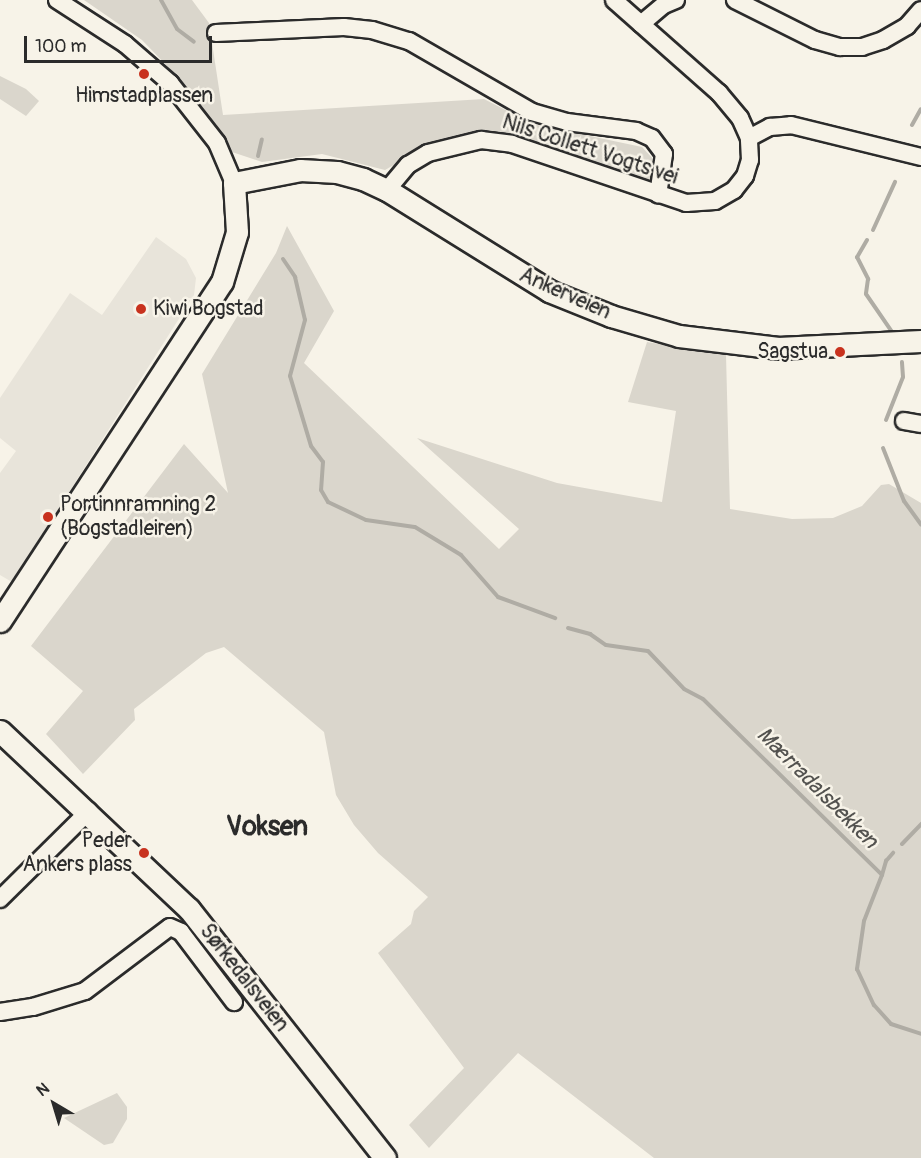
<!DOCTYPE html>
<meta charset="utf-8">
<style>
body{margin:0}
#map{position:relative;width:921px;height:1158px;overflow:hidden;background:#f7f3e8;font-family:Pangolin,sans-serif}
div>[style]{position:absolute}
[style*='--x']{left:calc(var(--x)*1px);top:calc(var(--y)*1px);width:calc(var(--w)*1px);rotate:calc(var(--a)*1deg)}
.built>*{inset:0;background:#e8e4da}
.green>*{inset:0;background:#dad6cc}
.stream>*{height:4px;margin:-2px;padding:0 2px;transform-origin:2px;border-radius:2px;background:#afaca4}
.roads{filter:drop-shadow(2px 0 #2b2b2b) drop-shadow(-2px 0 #2b2b2b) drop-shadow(0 2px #2b2b2b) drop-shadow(0 -2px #2b2b2b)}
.minor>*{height:16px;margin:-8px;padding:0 8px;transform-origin:8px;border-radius:8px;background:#f7f3e8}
.major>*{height:21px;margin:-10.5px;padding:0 10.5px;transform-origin:10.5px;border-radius:10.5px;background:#f7f3e8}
.dots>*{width:16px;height:16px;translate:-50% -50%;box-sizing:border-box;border:3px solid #f7f3e8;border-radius:50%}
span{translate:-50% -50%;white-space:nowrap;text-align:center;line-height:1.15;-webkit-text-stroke:5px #f7f3e8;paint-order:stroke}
.poi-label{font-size:21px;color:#2b2b2b}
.left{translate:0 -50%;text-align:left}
.right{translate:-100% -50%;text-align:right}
.street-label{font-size:21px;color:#2b2b2b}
.water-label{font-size:22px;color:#53524f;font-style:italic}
.district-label{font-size:27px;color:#2b2b2b;font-weight:700}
.north{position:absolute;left:24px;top:1074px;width:60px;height:60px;-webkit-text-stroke:4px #f7f3e8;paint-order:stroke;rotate:322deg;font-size:16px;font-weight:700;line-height:24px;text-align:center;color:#2b2b2b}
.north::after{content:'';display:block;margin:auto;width:21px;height:27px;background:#2b2b2b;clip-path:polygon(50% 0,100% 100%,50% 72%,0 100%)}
.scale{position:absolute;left:24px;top:36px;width:188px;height:27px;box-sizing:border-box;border:3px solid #2b2b2b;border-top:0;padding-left:8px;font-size:18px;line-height:21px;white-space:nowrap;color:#2b2b2b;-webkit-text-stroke:4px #f7f3e8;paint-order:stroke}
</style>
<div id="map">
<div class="built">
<i style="clip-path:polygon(156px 237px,186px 259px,196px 278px,194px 295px,12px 582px,0 575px,0 473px,16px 451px,0 438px,0 398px,70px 293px,102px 315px)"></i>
</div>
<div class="green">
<i style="clip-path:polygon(84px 0,192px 0,209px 23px,223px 115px,484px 99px,533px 124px,642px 147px,656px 162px,650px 184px,525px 143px,429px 145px,385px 170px,322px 154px,262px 162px,232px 152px,201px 116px,171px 70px,142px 40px)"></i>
<i style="clip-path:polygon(0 76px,26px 89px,39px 101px,26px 116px,0 99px)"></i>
<i style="clip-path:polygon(287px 226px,334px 311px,304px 363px,499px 549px,519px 529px,417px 438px,557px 483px,662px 502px,676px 411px,628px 402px,647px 342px,726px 355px,730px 509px,792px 519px,833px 518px,862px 506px,881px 485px,889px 484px,921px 503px,921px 1158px,654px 1158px,518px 1053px,429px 1148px,409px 1125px,464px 1068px,378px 953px,411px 924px,414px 911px,428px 897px,378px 853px,354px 825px,336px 795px,324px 732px,224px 647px,206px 653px,134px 709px,135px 720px,83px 774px,46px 734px,83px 691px,31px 646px,184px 444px,228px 493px,202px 374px,276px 253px)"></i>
<i style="clip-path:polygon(117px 1093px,127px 1107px,127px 1119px,113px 1143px,104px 1145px,64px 1118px)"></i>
</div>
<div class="stream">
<i style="--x:161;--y:0;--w:33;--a:61"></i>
<i style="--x:177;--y:29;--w:21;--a:37"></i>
<i style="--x:912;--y:125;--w:18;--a:-61"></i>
<i style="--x:258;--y:156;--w:17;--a:-77"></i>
<i style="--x:873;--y:230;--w:53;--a:-65.4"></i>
<i style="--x:867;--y:240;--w:20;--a:120"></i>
<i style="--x:857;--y:257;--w:25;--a:63"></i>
<i style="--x:868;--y:279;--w:15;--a:98"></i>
<i style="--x:866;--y:294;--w:46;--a:55.6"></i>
<i style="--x:283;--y:259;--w:22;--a:56"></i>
<i style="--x:295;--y:277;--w:44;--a:76.9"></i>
<i style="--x:305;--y:320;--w:58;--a:105"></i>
<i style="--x:290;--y:376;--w:73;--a:73.3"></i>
<i style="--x:311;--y:446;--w:20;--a:53"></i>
<i style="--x:323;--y:462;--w:28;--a:94"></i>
<i style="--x:321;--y:490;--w:14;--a:60"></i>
<i style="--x:328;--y:502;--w:42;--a:25.3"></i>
<i style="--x:366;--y:520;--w:49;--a:8.1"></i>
<i style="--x:415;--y:527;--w:54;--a:31.3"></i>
<i style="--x:461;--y:555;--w:56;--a:48.6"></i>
<i style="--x:498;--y:597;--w:61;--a:20.2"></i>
<i style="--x:886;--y:420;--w:46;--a:-68.4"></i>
<i style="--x:903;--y:377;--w:15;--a:-94"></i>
<i style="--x:883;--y:448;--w:57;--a:68.4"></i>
<i style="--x:904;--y:501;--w:29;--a:54"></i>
<i style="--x:568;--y:628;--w:23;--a:15"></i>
<i style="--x:590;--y:634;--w:19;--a:35"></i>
<i style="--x:606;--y:645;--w:42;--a:8.1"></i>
<i style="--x:648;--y:651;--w:52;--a:46.5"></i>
<i style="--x:684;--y:689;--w:21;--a:28"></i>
<i style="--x:703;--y:699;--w:251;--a:44.5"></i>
<i style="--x:882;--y:875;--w:49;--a:111.4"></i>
<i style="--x:864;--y:921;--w:49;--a:98.3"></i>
<i style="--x:857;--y:969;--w:40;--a:65"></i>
<i style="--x:874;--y:1005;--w:25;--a:48"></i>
<i style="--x:891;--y:1024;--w:32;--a:18"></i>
<i style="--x:902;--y:844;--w:28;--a:-46"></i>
<i style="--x:882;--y:875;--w:15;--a:-74"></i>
<i style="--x:886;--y:861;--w:11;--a:-49"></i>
</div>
<div class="roads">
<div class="minor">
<i style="--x:57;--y:0;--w:81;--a:32.9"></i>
<i style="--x:125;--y:44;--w:60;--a:40.9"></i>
<i style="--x:170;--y:83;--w:76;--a:51.9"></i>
<i style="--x:217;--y:143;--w:43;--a:67"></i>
<i style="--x:735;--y:0;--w:89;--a:26.6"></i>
<i style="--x:815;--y:40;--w:26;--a:16"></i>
<i style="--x:840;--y:47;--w:22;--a:0"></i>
<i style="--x:862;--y:47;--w:22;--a:-18"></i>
<i style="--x:883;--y:40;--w:28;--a:-30"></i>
<i style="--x:907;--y:26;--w:21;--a:-49"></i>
<i style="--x:641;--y:24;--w:30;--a:-40"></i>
<i style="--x:664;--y:5;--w:13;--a:-23"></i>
<i style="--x:216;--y:33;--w:128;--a:-2.7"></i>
<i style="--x:344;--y:27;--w:28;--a:6"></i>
<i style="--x:372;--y:30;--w:39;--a:17"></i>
<i style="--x:409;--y:41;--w:142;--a:30"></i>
<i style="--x:532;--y:112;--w:36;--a:16"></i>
<i style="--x:567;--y:122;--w:70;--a:7.4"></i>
<i style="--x:636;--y:131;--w:17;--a:24"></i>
<i style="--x:652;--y:138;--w:20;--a:53"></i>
<i style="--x:664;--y:154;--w:41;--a:98.3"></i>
<i style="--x:749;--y:138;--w:24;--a:-28"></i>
<i style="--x:770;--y:127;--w:21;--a:-5"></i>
<i style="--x:791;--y:125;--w:134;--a:13.8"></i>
<i style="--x:387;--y:190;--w:33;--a:-50"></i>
<i style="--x:408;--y:165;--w:23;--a:-31"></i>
<i style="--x:428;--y:153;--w:55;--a:-13.8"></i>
<i style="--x:481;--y:140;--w:31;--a:7"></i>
<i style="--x:512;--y:144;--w:184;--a:18.7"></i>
<i style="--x:686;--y:203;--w:29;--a:-4"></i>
<i style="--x:715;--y:201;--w:22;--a:-30"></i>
<i style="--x:734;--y:190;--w:18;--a:-52"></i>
<i style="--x:745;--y:176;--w:17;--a:-73"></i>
<i style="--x:750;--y:160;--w:22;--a:-93"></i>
<i style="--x:749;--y:138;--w:22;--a:-114"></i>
<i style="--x:740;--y:118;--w:33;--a:-130"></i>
<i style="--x:719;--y:93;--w:140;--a:-138.5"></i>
<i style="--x:904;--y:421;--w:17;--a:10"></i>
<i style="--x:0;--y:899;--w:125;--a:-44.7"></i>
<i style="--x:0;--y:1012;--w:33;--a:-9"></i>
<i style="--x:33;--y:1007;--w:54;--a:-17.1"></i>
<i style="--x:85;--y:991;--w:106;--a:-37"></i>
<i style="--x:170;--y:927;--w:12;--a:24"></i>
<i style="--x:181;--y:932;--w:88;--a:52.9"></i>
</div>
<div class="major">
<i style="--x:0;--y:621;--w:405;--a:-56.8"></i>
<i style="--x:222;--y:282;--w:52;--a:-73.3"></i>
<i style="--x:237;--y:232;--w:49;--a:-93.5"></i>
<i style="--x:234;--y:183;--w:67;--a:-11.1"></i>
<i style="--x:300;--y:170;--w:37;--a:3"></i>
<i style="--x:337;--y:172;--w:27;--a:15"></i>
<i style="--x:363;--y:179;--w:26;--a:25"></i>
<i style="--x:387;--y:190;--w:191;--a:31.9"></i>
<i style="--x:549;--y:291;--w:67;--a:22"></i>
<i style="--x:611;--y:316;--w:71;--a:16.4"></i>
<i style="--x:679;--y:336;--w:100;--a:6.9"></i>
<i style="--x:778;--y:348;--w:143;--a:-2.8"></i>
<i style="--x:0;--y:731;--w:260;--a:43.3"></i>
<i style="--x:189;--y:909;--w:317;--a:51.8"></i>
</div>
</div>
<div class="dots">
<i style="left:144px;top:74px;background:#c8321e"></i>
<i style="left:141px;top:309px;background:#c8321e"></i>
<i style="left:840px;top:352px;background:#c8321e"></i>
<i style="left:48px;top:517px;background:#c8321e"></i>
<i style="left:144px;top:853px;background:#c8321e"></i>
</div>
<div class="poi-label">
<span style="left:144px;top:96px">Himstadplassen</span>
<span class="left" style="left:153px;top:309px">Kiwi Bogstad</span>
<span class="right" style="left:828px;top:352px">Sagstua</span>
<span class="left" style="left:60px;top:517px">Portinnramning 2<br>(Bogstadleiren)</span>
<span class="right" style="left:132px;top:853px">Peder<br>Ankers plass</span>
</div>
<div class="street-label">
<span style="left:590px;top:150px;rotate:18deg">Nils Collett Vogts vei</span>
<span style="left:565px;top:294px;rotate:24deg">Ankerveien</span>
<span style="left:244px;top:978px;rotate:52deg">Sørkedalsveien</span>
</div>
<div class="water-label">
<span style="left:817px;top:788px;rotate:45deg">Mærradalsbekken</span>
</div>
<div class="district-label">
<span style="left:267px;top:827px">Voksen</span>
</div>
<div class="north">N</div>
<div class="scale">100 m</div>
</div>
